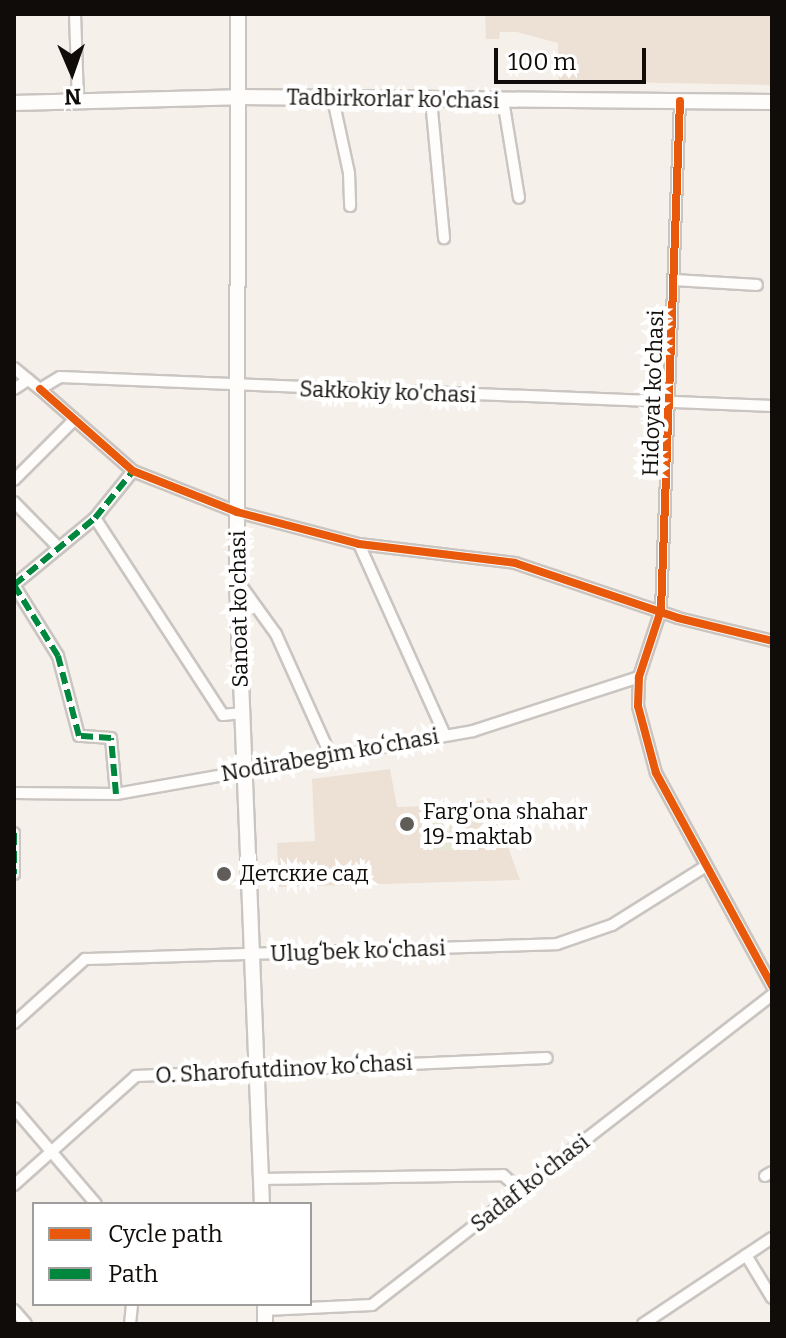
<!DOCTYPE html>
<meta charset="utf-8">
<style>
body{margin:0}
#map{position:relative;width:786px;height:1338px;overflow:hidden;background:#f6f0ea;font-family:Bitter,serif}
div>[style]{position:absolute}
.built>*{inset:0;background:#ede0d5}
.green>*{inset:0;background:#e9e8d5;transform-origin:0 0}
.roads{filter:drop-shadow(2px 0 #cac5c1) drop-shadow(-2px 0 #cac5c1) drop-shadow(0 2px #cac5c1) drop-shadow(0 -2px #cac5c1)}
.minor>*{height:10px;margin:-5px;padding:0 5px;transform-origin:5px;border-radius:5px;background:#fefdfc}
.major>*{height:14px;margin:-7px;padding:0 7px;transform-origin:7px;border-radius:7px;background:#fefdfc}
.quiet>*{height:6px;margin-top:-3px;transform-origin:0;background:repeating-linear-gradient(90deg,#00873e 0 12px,transparent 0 18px)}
.cycleway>*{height:8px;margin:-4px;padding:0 4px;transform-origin:4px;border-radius:4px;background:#e8590c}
.dots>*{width:22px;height:22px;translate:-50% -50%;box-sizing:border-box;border:4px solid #fff;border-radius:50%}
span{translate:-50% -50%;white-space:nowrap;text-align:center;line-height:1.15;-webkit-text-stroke:8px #fff;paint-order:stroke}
.street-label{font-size:22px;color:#100c09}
.poi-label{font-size:22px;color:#100c09}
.left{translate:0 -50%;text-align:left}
.frame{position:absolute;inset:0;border:16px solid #100c09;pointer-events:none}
.legend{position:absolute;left:32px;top:1202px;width:280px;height:104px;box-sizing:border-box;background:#fff;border:2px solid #9f9e9d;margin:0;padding:10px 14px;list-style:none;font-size:24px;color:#100c09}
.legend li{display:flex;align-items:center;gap:16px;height:40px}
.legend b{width:40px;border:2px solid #9f9e9d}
.north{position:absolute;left:32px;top:32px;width:80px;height:80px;-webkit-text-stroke:6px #fff;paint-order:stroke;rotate:178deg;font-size:22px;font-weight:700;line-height:32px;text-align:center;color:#100c09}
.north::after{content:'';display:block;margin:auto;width:28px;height:36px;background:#100c09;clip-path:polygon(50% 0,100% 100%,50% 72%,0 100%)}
.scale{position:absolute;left:494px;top:48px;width:152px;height:36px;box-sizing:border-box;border:4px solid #100c09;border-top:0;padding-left:10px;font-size:24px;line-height:28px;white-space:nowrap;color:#100c09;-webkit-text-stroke:6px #fff;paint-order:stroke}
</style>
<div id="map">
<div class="built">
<div style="clip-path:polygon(485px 14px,772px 14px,772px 85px,559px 81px,558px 43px,517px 32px,500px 32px,499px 39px,486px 39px)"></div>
<div style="clip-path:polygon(390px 769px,397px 807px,459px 805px,490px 798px,520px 880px,279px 887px,277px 843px,315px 841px,312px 779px)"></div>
</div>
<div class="green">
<div style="left:465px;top:807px;width:20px;height:44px;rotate:87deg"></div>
<div style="left:460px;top:831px;width:19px;height:37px;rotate:90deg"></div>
</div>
<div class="roads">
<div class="minor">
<div style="left:75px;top:14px;width:87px;rotate:88deg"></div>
<div style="left:333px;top:99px;width:76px;rotate:77.8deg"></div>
<div style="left:349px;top:173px;width:33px;rotate:88deg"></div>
<div style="left:431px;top:100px;width:139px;rotate:84.6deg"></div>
<div style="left:503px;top:100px;width:99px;rotate:80.7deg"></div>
<div style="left:680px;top:101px;width:509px;rotate:92.14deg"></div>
<div style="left:661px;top:610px;width:71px;rotate:108.2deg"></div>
<div style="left:639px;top:677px;width:29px;rotate:92deg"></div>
<div style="left:638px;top:706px;width:69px;rotate:75deg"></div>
<div style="left:656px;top:773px;width:243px;rotate:61.4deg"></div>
<div style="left:675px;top:280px;width:82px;rotate:3.5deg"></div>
<div style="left:14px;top:368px;width:33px;rotate:39deg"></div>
<div style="left:40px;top:389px;width:23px;rotate:-31deg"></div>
<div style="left:60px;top:377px;width:713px;rotate:2.33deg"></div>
<div style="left:14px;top:389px;width:17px;rotate:-33deg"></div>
<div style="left:40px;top:389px;width:124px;rotate:41.4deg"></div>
<div style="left:133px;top:471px;width:112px;rotate:21.5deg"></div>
<div style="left:237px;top:512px;width:126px;rotate:14.7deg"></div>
<div style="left:359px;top:544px;width:157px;rotate:6.9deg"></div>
<div style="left:515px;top:563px;width:172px;rotate:18.6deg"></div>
<div style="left:678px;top:618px;width:97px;rotate:13.7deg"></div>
<div style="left:14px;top:480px;width:85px;rotate:-45deg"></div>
<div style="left:14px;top:502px;width:64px;rotate:45.6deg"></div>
<div style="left:95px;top:518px;width:235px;rotate:57deg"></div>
<div style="left:223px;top:715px;width:19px;rotate:-6deg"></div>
<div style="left:359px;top:544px;width:209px;rotate:65.8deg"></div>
<div style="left:237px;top:580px;width:67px;rotate:54.2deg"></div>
<div style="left:276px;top:634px;width:132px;rotate:65.8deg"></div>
<div style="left:14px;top:793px;width:102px;rotate:0.6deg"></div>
<div style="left:116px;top:794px;width:363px;rotate:-10deg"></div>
<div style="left:473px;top:731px;width:175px;rotate:-18deg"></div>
<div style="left:116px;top:794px;width:56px;rotate:-95.1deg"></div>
<div style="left:111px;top:738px;width:32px;rotate:-176deg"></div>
<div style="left:79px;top:736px;width:83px;rotate:-104.7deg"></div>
<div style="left:58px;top:656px;width:84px;rotate:-121.8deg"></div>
<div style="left:14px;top:585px;width:105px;rotate:-39.6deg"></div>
<div style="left:95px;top:518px;width:60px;rotate:-51deg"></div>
<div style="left:14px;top:833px;width:41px;rotate:90deg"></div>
<div style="left:14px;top:1023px;width:96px;rotate:-42deg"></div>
<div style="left:85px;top:959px;width:472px;rotate:-1.8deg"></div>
<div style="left:557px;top:944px;width:58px;rotate:-19.1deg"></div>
<div style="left:612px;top:925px;width:111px;rotate:-32.1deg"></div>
<div style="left:14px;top:1108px;width:126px;rotate:49.5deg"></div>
<div style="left:765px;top:1176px;width:8px;rotate:-30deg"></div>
<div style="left:261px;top:1179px;width:242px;rotate:-0.9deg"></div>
<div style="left:503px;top:1175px;width:24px;rotate:42deg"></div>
<div style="left:14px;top:1185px;width:164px;rotate:-41.8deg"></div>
<div style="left:136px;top:1076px;width:411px;rotate:-2.5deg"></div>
<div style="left:746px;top:1255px;width:50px;rotate:58.8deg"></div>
<div style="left:14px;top:1310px;width:18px;rotate:49deg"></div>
<div style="left:265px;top:1310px;width:107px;rotate:-2.7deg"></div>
<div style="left:372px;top:1305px;width:506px;rotate:-37.78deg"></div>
<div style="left:130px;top:1324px;width:20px;rotate:-84deg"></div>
<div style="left:643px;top:1324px;width:155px;rotate:-33.7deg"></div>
</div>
<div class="major">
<div style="left:238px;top:14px;width:566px;rotate:90.1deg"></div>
<div style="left:237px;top:580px;width:625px;rotate:87.71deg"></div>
<div style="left:14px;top:103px;width:224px;rotate:-1.5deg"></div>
<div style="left:238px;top:97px;width:534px;rotate:0.54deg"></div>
<div style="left:265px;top:1304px;width:20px;rotate:90deg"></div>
</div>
</div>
<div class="quiet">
<div style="left:116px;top:794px;width:56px;rotate:-95.1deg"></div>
<div style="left:111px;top:738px;width:32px;rotate:-176deg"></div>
<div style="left:79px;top:736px;width:83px;rotate:-104.7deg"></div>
<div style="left:58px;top:656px;width:84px;rotate:-121.8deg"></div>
<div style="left:14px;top:585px;width:105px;rotate:-39.6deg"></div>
<div style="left:95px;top:518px;width:60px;rotate:-51deg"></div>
<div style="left:14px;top:833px;width:41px;rotate:90deg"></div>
</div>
<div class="cycleway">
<div style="left:680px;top:101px;width:509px;rotate:92.14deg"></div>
<div style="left:661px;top:610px;width:71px;rotate:108.2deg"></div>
<div style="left:639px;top:677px;width:29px;rotate:92deg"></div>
<div style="left:638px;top:706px;width:69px;rotate:75deg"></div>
<div style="left:656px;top:773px;width:243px;rotate:61.4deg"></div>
<div style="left:40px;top:389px;width:124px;rotate:41.4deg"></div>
<div style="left:133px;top:471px;width:112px;rotate:21.5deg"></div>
<div style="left:237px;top:512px;width:126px;rotate:14.7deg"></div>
<div style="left:359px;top:544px;width:157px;rotate:6.9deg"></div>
<div style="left:515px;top:563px;width:172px;rotate:18.6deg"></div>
<div style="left:678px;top:618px;width:97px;rotate:13.7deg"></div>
</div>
<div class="dots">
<div style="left:407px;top:824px;background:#605c58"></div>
<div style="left:224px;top:874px;background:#605c58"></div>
</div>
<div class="street-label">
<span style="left:393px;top:99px;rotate:1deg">Tadbirkorlar ko'chasi</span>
<span style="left:388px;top:392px;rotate:2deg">Sakkokiy ko'chasi</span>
<span style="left:653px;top:393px;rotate:-88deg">Hidoyat ko'chasi</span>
<span style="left:239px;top:609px;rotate:-91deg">Sanoat ko'chasi</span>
<span style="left:330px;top:755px;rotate:-10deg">Nodirabegim koʻchasi</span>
<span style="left:358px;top:951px;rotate:-2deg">Ulugʻbek koʻchasi</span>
<span style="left:284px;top:1069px;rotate:-3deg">O. Sharofutdinov koʻchasi</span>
<span style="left:530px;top:1183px;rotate:-38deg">Sadaf koʻchasi</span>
</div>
<div class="poi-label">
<span class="left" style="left:423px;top:824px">Farg'ona shahar<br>19-maktab</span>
<span class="left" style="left:240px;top:874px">Детские сад</span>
</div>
<div class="frame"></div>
<ul class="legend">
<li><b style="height:10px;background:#e8590c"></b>Cycle path</li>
<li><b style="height:10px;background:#00873e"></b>Path</li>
</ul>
<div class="north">N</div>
<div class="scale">100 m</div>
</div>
